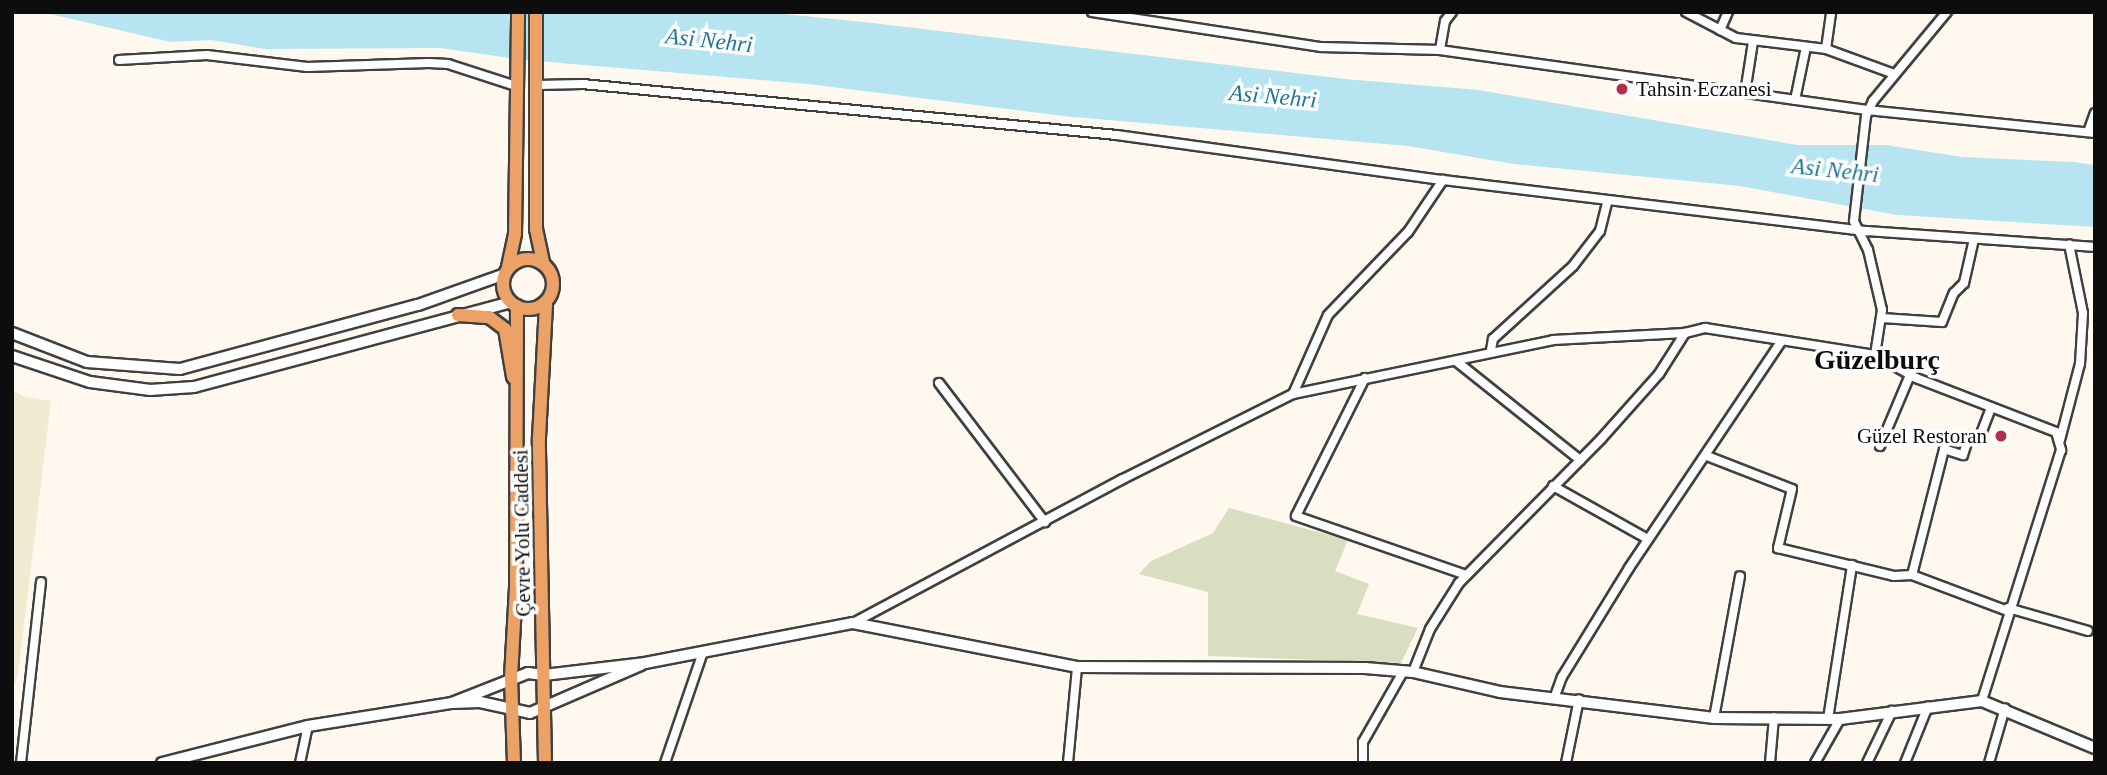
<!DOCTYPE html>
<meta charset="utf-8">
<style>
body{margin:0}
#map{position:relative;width:2107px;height:775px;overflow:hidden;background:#fef8ee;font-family:Georgia,serif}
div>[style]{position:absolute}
.farmland>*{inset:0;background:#f2ead0}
.cemetery>*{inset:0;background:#d9dec1}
.water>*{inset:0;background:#b6e5f1}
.roads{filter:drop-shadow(2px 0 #404040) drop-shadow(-2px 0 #404040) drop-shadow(0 2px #404040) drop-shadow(0 -2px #404040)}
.minor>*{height:8px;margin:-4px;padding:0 4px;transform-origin:4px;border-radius:4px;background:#fff}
.tertiary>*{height:10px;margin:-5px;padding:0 5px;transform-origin:5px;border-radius:5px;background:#fff}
.trunk>*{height:12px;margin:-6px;padding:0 6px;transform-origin:6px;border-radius:6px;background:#eca266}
.trunk>.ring{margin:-6px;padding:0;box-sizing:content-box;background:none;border:12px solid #eca266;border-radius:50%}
.dots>*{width:19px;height:19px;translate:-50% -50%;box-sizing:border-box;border:4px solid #fff;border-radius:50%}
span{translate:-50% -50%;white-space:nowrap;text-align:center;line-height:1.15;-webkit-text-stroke:7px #fff;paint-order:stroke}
.poi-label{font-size:21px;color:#0d0d0d}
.left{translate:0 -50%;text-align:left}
.right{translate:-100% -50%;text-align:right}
.street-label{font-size:21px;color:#0d0d0d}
.water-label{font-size:23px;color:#1f7595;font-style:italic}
.district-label{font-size:28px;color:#0d0d0d;font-weight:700}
.frame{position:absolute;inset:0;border:14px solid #0d0d0d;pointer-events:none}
</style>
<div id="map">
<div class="farmland">
<div style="clip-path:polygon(12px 389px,22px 396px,51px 401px,18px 675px,12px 693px)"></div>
</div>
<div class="cemetery">
<div style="clip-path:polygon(1229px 508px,1348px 540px,1335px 571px,1369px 584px,1357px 614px,1418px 628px,1401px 663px,1208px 656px,1208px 592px,1139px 574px,1151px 561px,1213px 533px)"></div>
</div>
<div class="water">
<div style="clip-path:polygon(42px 12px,764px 12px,864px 22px,1345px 79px,1479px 90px,1797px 145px,1886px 145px,1962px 157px,2074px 162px,2095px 165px,2095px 227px,1897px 215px,1740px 186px,1514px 164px,1408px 146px,1063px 116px,808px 84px,525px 60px,440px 48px,265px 49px,211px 40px,170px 42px)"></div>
</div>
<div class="roads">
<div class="minor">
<div style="left:1092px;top:12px;width:232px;rotate:8.7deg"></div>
<div style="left:1321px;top:47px;width:119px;rotate:1.4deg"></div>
<div style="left:1452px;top:12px;width:11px;rotate:128deg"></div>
<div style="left:1445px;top:21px;width:29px;rotate:100deg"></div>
<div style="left:1440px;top:50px;width:431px;rotate:8deg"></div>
<div style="left:1867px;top:110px;width:229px;rotate:5.8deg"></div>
<div style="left:1686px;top:12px;width:56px;rotate:27.5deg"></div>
<div style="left:1736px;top:38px;width:91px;rotate:7deg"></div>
<div style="left:1826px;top:49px;width:72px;rotate:20.2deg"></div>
<div style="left:1720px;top:30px;width:20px;rotate:-66deg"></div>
<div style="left:1826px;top:49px;width:37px;rotate:-82deg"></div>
<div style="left:119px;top:60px;width:88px;rotate:-3.3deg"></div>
<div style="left:207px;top:55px;width:101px;rotate:6.8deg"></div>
<div style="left:307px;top:67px;width:122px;rotate:-1.9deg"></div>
<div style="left:429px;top:63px;width:19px;rotate:3deg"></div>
<div style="left:448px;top:64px;width:71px;rotate:17.9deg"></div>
<div style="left:538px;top:85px;width:44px;rotate:-1.3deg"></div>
<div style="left:582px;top:84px;width:537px;rotate:5.45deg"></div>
<div style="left:1117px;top:135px;width:329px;rotate:7.9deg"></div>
<div style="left:1745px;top:93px;width:52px;rotate:-81.1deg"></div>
<div style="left:1795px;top:100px;width:54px;rotate:-78.3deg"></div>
<div style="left:2088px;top:132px;width:20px;rotate:-70deg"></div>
<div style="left:1882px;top:318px;width:60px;rotate:3.8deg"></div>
<div style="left:1942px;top:322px;width:31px;rotate:-68deg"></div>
<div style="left:1954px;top:293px;width:14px;rotate:-45deg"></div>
<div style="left:1964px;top:283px;width:45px;rotate:-77.2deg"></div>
<div style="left:1491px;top:350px;width:11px;rotate:-80deg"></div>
<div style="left:1493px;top:339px;width:108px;rotate:-42.4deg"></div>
<div style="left:1573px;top:266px;width:44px;rotate:-52.4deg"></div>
<div style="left:1600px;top:231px;width:32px;rotate:-76deg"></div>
<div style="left:1875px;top:355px;width:46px;rotate:-81.2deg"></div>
<div style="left:1882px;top:310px;width:62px;rotate:-103.1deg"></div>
<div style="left:1868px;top:250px;width:32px;rotate:-116deg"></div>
<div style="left:1854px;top:221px;width:106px;rotate:-83.5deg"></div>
<div style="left:1866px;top:116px;width:17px;rotate:-65deg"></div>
<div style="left:1873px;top:101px;width:116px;rotate:-50.3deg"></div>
<div style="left:1456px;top:361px;width:159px;rotate:38.6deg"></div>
<div style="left:1365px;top:378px;width:154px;rotate:116.6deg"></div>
<div style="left:1296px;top:516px;width:180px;rotate:19.1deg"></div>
<div style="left:939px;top:383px;width:175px;rotate:52.7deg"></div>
<div style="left:1293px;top:394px;width:86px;rotate:-66.1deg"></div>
<div style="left:1328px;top:315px;width:115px;rotate:-46.1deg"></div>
<div style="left:1408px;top:232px;width:63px;rotate:-56.1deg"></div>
<div style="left:1443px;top:180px;width:427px;rotate:6.9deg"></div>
<div style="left:1867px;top:231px;width:229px;rotate:4deg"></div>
<div style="left:2060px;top:440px;width:79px;rotate:-75.3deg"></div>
<div style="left:2080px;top:364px;width:51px;rotate:-86.6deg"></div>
<div style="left:2083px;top:313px;width:70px;rotate:-101.5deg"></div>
<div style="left:1880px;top:446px;width:77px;rotate:-67.1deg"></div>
<div style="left:1707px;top:456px;width:91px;rotate:21.2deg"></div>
<div style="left:1792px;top:489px;width:61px;rotate:103.3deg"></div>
<div style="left:1778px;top:548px;width:119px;rotate:13.6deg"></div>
<div style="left:1894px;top:576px;width:18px;rotate:-3deg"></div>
<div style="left:1912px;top:575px;width:103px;rotate:20.6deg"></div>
<div style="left:1553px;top:486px;width:109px;rotate:29.2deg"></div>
<div style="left:1912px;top:575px;width:130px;rotate:-75.7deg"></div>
<div style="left:1944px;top:449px;width:20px;rotate:18deg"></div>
<div style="left:1963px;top:455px;width:20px;rotate:-72deg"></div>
<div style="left:1969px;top:436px;width:10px;rotate:17deg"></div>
<div style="left:1979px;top:439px;width:34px;rotate:-69deg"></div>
<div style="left:2008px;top:608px;width:83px;rotate:16deg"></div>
<div style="left:853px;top:623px;width:306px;rotate:-28.1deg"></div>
<div style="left:1123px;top:479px;width:190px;rotate:-26.6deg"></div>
<div style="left:1293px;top:394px;width:266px;rotate:-11.7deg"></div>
<div style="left:1553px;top:340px;width:132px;rotate:-3deg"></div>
<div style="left:1413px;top:672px;width:46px;rotate:-68.4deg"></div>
<div style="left:1430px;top:629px;width:54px;rotate:-57.8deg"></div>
<div style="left:1459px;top:583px;width:202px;rotate:-45.4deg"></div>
<div style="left:1601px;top:439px;width:87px;rotate:-48.3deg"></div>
<div style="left:1659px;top:374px;width:49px;rotate:-57.6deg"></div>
<div style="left:1685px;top:333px;width:21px;rotate:-14deg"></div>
<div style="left:1705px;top:328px;width:172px;rotate:9deg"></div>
<div style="left:1875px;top:355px;width:47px;rotate:29.3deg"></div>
<div style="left:1916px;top:378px;width:150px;rotate:21.1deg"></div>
<div style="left:2056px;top:432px;width:19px;rotate:74deg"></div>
<div style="left:2061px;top:450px;width:263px;rotate:107.5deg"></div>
<div style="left:1555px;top:696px;width:20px;rotate:-70deg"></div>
<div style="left:1562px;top:677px;width:128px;rotate:-58.4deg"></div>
<div style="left:1629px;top:568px;width:272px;rotate:-56.1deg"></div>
<div style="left:1714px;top:718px;width:144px;rotate:-79.6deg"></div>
<div style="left:1828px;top:719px;width:156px;rotate:-81.1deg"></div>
<div style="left:21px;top:763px;width:182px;rotate:-83.7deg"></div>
<div style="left:300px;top:763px;width:38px;rotate:-78deg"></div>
<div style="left:665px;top:763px;width:117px;rotate:-71.1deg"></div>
<div style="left:1068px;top:763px;width:96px;rotate:-84.6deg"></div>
<div style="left:1363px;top:763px;width:21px;rotate:-90deg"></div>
<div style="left:1363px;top:742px;width:81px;rotate:-60.3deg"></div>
<div style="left:1566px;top:763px;width:65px;rotate:-78.5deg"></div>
<div style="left:1770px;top:763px;width:46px;rotate:-85deg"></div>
<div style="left:1815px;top:763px;width:51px;rotate:-60.4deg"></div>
<div style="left:1867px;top:763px;width:58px;rotate:-64.3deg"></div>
<div style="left:1905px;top:763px;width:61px;rotate:-68deg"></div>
<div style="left:1989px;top:763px;width:57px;rotate:-73.8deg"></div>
</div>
<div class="tertiary">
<div style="left:12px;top:333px;width:80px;rotate:21.1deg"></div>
<div style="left:87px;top:362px;width:93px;rotate:4.3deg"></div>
<div style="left:180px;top:369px;width:246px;rotate:-15.1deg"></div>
<div style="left:418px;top:305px;width:92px;rotate:-19.6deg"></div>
<div style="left:12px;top:356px;width:82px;rotate:18.4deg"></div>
<div style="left:90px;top:382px;width:61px;rotate:7.6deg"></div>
<div style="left:150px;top:390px;width:44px;rotate:-3.9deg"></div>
<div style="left:194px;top:387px;width:328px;rotate:-15deg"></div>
<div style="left:452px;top:703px;width:82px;rotate:-21.5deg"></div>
<div style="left:528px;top:673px;width:16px;rotate:7deg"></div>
<div style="left:544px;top:675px;width:102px;rotate:-6.8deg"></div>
<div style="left:645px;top:663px;width:212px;rotate:-10.9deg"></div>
<div style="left:853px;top:623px;width:228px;rotate:11.1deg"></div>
<div style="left:1077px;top:667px;width:288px;rotate:0.2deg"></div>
<div style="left:1365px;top:668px;width:48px;rotate:4.8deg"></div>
<div style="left:1413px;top:672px;width:89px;rotate:12.9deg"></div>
<div style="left:1500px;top:692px;width:216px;rotate:6.9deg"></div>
<div style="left:1714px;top:718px;width:126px;rotate:0.5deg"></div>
<div style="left:1840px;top:719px;width:143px;rotate:-7.2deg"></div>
<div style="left:1982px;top:701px;width:122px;rotate:22.6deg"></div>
<div style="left:162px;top:763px;width:151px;rotate:-14.2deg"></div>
<div style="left:308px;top:726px;width:146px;rotate:-9.1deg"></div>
<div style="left:452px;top:703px;width:28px;rotate:-2deg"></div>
<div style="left:480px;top:702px;width:51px;rotate:12.4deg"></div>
<div style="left:530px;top:713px;width:121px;rotate:-23.4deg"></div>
</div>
<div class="trunk">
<div style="left:536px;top:12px;width:217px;rotate:90deg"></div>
<div style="left:536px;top:229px;width:34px;rotate:78deg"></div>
<div class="ring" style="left:503px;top:259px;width:38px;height:38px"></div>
<div style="left:508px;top:267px;width:34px;rotate:-78deg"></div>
<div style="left:515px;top:234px;width:222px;rotate:-89.2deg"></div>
<div style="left:458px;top:315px;width:31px;rotate:4deg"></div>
<div style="left:489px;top:317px;width:20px;rotate:37deg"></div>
<div style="left:505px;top:329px;width:49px;rotate:80.5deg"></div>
<div style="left:514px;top:763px;width:86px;rotate:-92deg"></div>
<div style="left:511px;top:677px;width:90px;rotate:-86.8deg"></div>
<div style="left:516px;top:587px;width:281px;rotate:-89.8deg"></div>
<div style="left:545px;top:763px;width:325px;rotate:-91.1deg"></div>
<div style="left:539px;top:438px;width:135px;rotate:-87deg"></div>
</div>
</div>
<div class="dots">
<div style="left:1622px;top:89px;background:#b32f4a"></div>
<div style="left:2001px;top:436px;background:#b32f4a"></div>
</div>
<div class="poi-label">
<span class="left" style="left:1636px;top:89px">Tahsin Eczanesi</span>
<span class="right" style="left:1987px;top:436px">Güzel Restoran</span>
</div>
<div class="street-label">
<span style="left:522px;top:533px;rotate:-91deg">Çevre Yolu Caddesi</span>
</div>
<div class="water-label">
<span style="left:709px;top:41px;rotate:6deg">Asi Nehri</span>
<span style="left:1273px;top:97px;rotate:5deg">Asi Nehri</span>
<span style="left:1835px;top:171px;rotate:6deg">Asi Nehri</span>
</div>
<div class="district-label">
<span style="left:1877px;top:360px">Güzelburç</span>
</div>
<div class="frame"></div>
</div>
